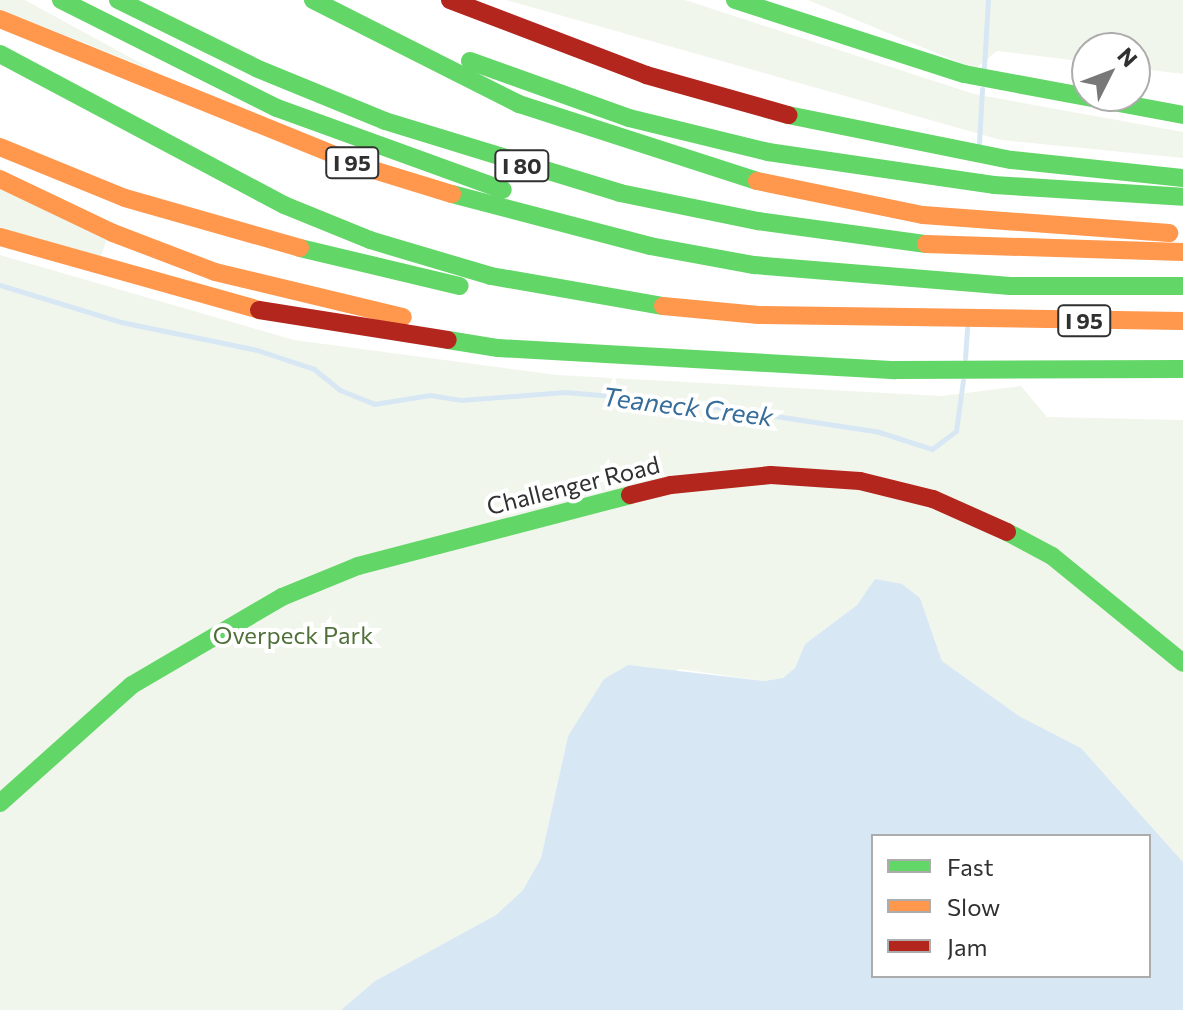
<!DOCTYPE html>
<style>
body{margin:0}
#map{position:relative;width:1183px;height:1010px;overflow:hidden;background:#fff;font-family:Commissioner,sans-serif}
div>[style]{position:absolute}
.green>*{inset:0;background:#f1f6ec}
.water>*{inset:0;background:#d8e7f4}
.stream>*{height:5px;margin:-2.5px;padding:0 2.5px;transform-origin:2.5px;border-radius:2.5px;background:#d8e7f4}
.fast>*{height:18px;margin:-9px;padding:0 9px;transform-origin:9px;border-radius:9px;background:#63d668}
.slow>*{height:18px;margin:-9px;padding:0 9px;transform-origin:9px;border-radius:9px;background:#ff974d}
.jam>*{height:18px;margin:-9px;padding:0 9px;transform-origin:9px;border-radius:9px;background:#b3261e}
span{translate:-50% -50%;white-space:nowrap;text-align:center;line-height:1.15;-webkit-text-stroke:8px #fff;paint-order:stroke}
.shield-label span{padding:2px 6px;background:#fff;border:2px solid;border-radius:6px;-webkit-text-stroke-width:0}
.shield-label{font-size:22px;color:#303030;font-weight:700}
.street-label{font-size:24px;color:#303030}
.park-label{font-size:24px;color:#4f7039}
.water-label{font-size:26px;color:#366d9a;font-style:italic}
.legend{position:absolute;left:871px;top:834px;width:280px;height:144px;box-sizing:border-box;background:#fff;border:2px solid #acacac;margin:0;padding:10px 14px;list-style:none;font-size:24px;color:#303030}
.legend li{display:flex;align-items:center;gap:16px;height:40px}
.legend b{width:40px;border:2px solid #acacac}
.north{position:absolute;left:1071px;top:32px;width:80px;height:80px;box-sizing:border-box;background:#fff;border:2px solid #acacac;border-radius:50%;rotate:48deg;font-size:22px;font-weight:700;line-height:32px;text-align:center;color:#303030}
.north::after{content:'';display:block;margin:auto;width:28px;height:36px;background:#787878;clip-path:polygon(50% 0,100% 100%,50% 72%,0 100%)}
</style>
<div id="map">
<div class="green">
<div style="clip-path:polygon(0 0,25px 0,155px 71px,0 9px)"></div>
<div style="clip-path:polygon(506px 0,685px 0,974px 94px,1183px 132px,1183px 158px,1001px 140px)"></div>
<div style="clip-path:polygon(808px 0,1183px 0,1183px 74px,1135px 68px,1135px 48px,1087px 48px,1087px 62px,997px 51px,975px 69px)"></div>
<div style="clip-path:polygon(0 189px,107px 239px,99px 262px,0 229px)"></div>
<div style="clip-path:polygon(0 255px,294px 340px,557px 375px,941px 396px,1021px 386px,1047px 417px,1183px 420px,1183px 862px,1081px 748px,1019px 716px,942px 661px,920px 598px,876px 579px,857px 605px,805px 644px,795px 668px,783px 678px,764px 681px,679px 669px,568px 736px,541px 858px,523px 890px,496px 915px,375px 981px,341px 1010px,0 1010px)"></div>
</div>
<div class="water">
<div style="clip-path:polygon(evenodd,875px 579px,902px 584px,920px 598px,942px 661px,1019px 716px,1081px 748px,1183px 862px,1183px 1010px,341px 1010px,375px 981px,496px 915px,523px 890px,541px 858px,568px 736px,604px 679px,628px 665px,764px 681px,783px 678px,795px 668px,805px 644px,857px 605px,875px 579px,873px 836px,1149px 836px,1149px 976px,873px 976px,873px 836px)"></div>
</div>
<div class="stream">
<div style="left:984px;top:67px;width:67px;rotate:-86.6deg"></div>
<div style="left:979px;top:143px;width:54px;rotate:-86.8deg"></div>
<div style="left:0;top:285px;width:127px;rotate:17deg"></div>
<div style="left:121px;top:322px;width:139px;rotate:11.6deg"></div>
<div style="left:257px;top:350px;width:60px;rotate:18.4deg"></div>
<div style="left:314px;top:369px;width:33px;rotate:39deg"></div>
<div style="left:340px;top:390px;width:37px;rotate:22deg"></div>
<div style="left:374px;top:404px;width:57px;rotate:-9.1deg"></div>
<div style="left:430px;top:395px;width:31px;rotate:9deg"></div>
<div style="left:461px;top:400px;width:104px;rotate:-4.4deg"></div>
<div style="left:565px;top:392px;width:119px;rotate:4.8deg"></div>
<div style="left:684px;top:402px;width:197px;rotate:8.7deg"></div>
<div style="left:879px;top:432px;width:56px;rotate:17.8deg"></div>
<div style="left:932px;top:449px;width:30px;rotate:-37deg"></div>
<div style="left:956px;top:431px;width:51px;rotate:-82.2deg"></div>
<div style="left:965px;top:358px;width:30px;rotate:-86deg"></div>
</div>
<div class="fast">
<div style="left:61px;top:0;width:241px;rotate:26.6deg"></div>
<div style="left:277px;top:108px;width:240px;rotate:19.9deg"></div>
<div style="left:118px;top:0;width:154px;rotate:26.2deg"></div>
<div style="left:256px;top:68px;width:139px;rotate:22.3deg"></div>
<div style="left:385px;top:121px;width:246px;rotate:17deg"></div>
<div style="left:620px;top:193px;width:141px;rotate:11.5deg"></div>
<div style="left:758px;top:221px;width:170px;rotate:7.8deg"></div>
<div style="left:313px;top:0;width:231px;rotate:26.8deg"></div>
<div style="left:519px;top:104px;width:250px;rotate:17.9deg"></div>
<div style="left:735px;top:0;width:241px;rotate:17.9deg"></div>
<div style="left:964px;top:74px;width:223px;rotate:10.6deg"></div>
<div style="left:0;top:54px;width:322px;rotate:28deg"></div>
<div style="left:284px;top:205px;width:93px;rotate:22.1deg"></div>
<div style="left:370px;top:240px;width:126px;rotate:16.6deg"></div>
<div style="left:491px;top:276px;width:175px;rotate:9.9deg"></div>
<div style="left:470px;top:61px;width:169px;rotate:19.7deg"></div>
<div style="left:629px;top:118px;width:143px;rotate:13.7deg"></div>
<div style="left:768px;top:152px;width:228px;rotate:8.3deg"></div>
<div style="left:994px;top:185px;width:189px;rotate:3.6deg"></div>
<div style="left:788px;top:115px;width:228px;rotate:11.4deg"></div>
<div style="left:1012px;top:160px;width:172px;rotate:6deg"></div>
<div style="left:452px;top:194px;width:205px;rotate:14.7deg"></div>
<div style="left:650px;top:246px;width:106px;rotate:10.4deg"></div>
<div style="left:754px;top:265px;width:257px;rotate:4.7deg"></div>
<div style="left:1010px;top:286px;width:173px"></div>
<div style="left:300px;top:248px;width:164px;rotate:13.4deg"></div>
<div style="left:448px;top:340px;width:51px;rotate:9.1deg"></div>
<div style="left:498px;top:348px;width:398px;rotate:3.2deg"></div>
<div style="left:895px;top:370px;width:288px;rotate:-0.2deg"></div>
<div style="left:1007px;top:532px;width:51px;rotate:28.1deg"></div>
<div style="left:1052px;top:556px;width:169px;rotate:39.2deg"></div>
<div style="left:0;top:803px;width:177px;rotate:-41.8deg"></div>
<div style="left:132px;top:685px;width:174px;rotate:-30.4deg"></div>
<div style="left:282px;top:597px;width:82px;rotate:-22.2deg"></div>
<div style="left:358px;top:566px;width:281px;rotate:-14.6deg"></div>
</div>
<div class="slow">
<div style="left:0;top:19px;width:396px;rotate:22.1deg"></div>
<div style="left:367px;top:168px;width:89px;rotate:17deg"></div>
<div style="left:0;top:147px;width:135px;rotate:22.2deg"></div>
<div style="left:125px;top:198px;width:182px;rotate:15.9deg"></div>
<div style="left:0;top:179px;width:125px;rotate:25.5deg"></div>
<div style="left:113px;top:233px;width:109px;rotate:20.9deg"></div>
<div style="left:215px;top:272px;width:193px;rotate:13.5deg"></div>
<div style="left:757px;top:181px;width:169px;rotate:11.6deg"></div>
<div style="left:923px;top:215px;width:247px;rotate:4.2deg"></div>
<div style="left:0;top:237px;width:269px;rotate:15.7deg"></div>
<div style="left:926px;top:244px;width:257px;rotate:1.8deg"></div>
<div style="left:663px;top:306px;width:96px;rotate:5.4deg"></div>
<div style="left:759px;top:315px;width:424px;rotate:0.8deg"></div>
</div>
<div class="jam">
<div style="left:450px;top:0;width:210px;rotate:20.9deg"></div>
<div style="left:646px;top:75px;width:148px;rotate:15.7deg"></div>
<div style="left:259px;top:310px;width:191px;rotate:9deg"></div>
<div style="left:630px;top:495px;width:42px;rotate:-13.7deg"></div>
<div style="left:671px;top:485px;width:100px;rotate:-5.7deg"></div>
<div style="left:771px;top:475px;width:89px;rotate:3.9deg"></div>
<div style="left:860px;top:481px;width:75px;rotate:13.9deg"></div>
<div style="left:933px;top:499px;width:81px;rotate:24deg"></div>
</div>
<div class="shield-label">
<span style="left:352px;top:163px">I 95</span>
<span style="left:522px;top:166px">I 80</span>
<span style="left:1084px;top:321px">I 95</span>
</div>
<div class="street-label">
<span style="left:573px;top:485px;rotate:-14deg">Challenger Road</span>
</div>
<div class="park-label">
<span style="left:293px;top:635px">Overpeck Park</span>
</div>
<div class="water-label">
<span style="left:688px;top:406px;rotate:7deg">Teaneck Creek</span>
</div>
<ul class="legend">
<li><b style="height:10px;background:#63d668"></b>Fast</li>
<li><b style="height:10px;background:#ff974d"></b>Slow</li>
<li><b style="height:10px;background:#b3261e"></b>Jam</li>
</ul>
<div class="north">N</div>
</div>
